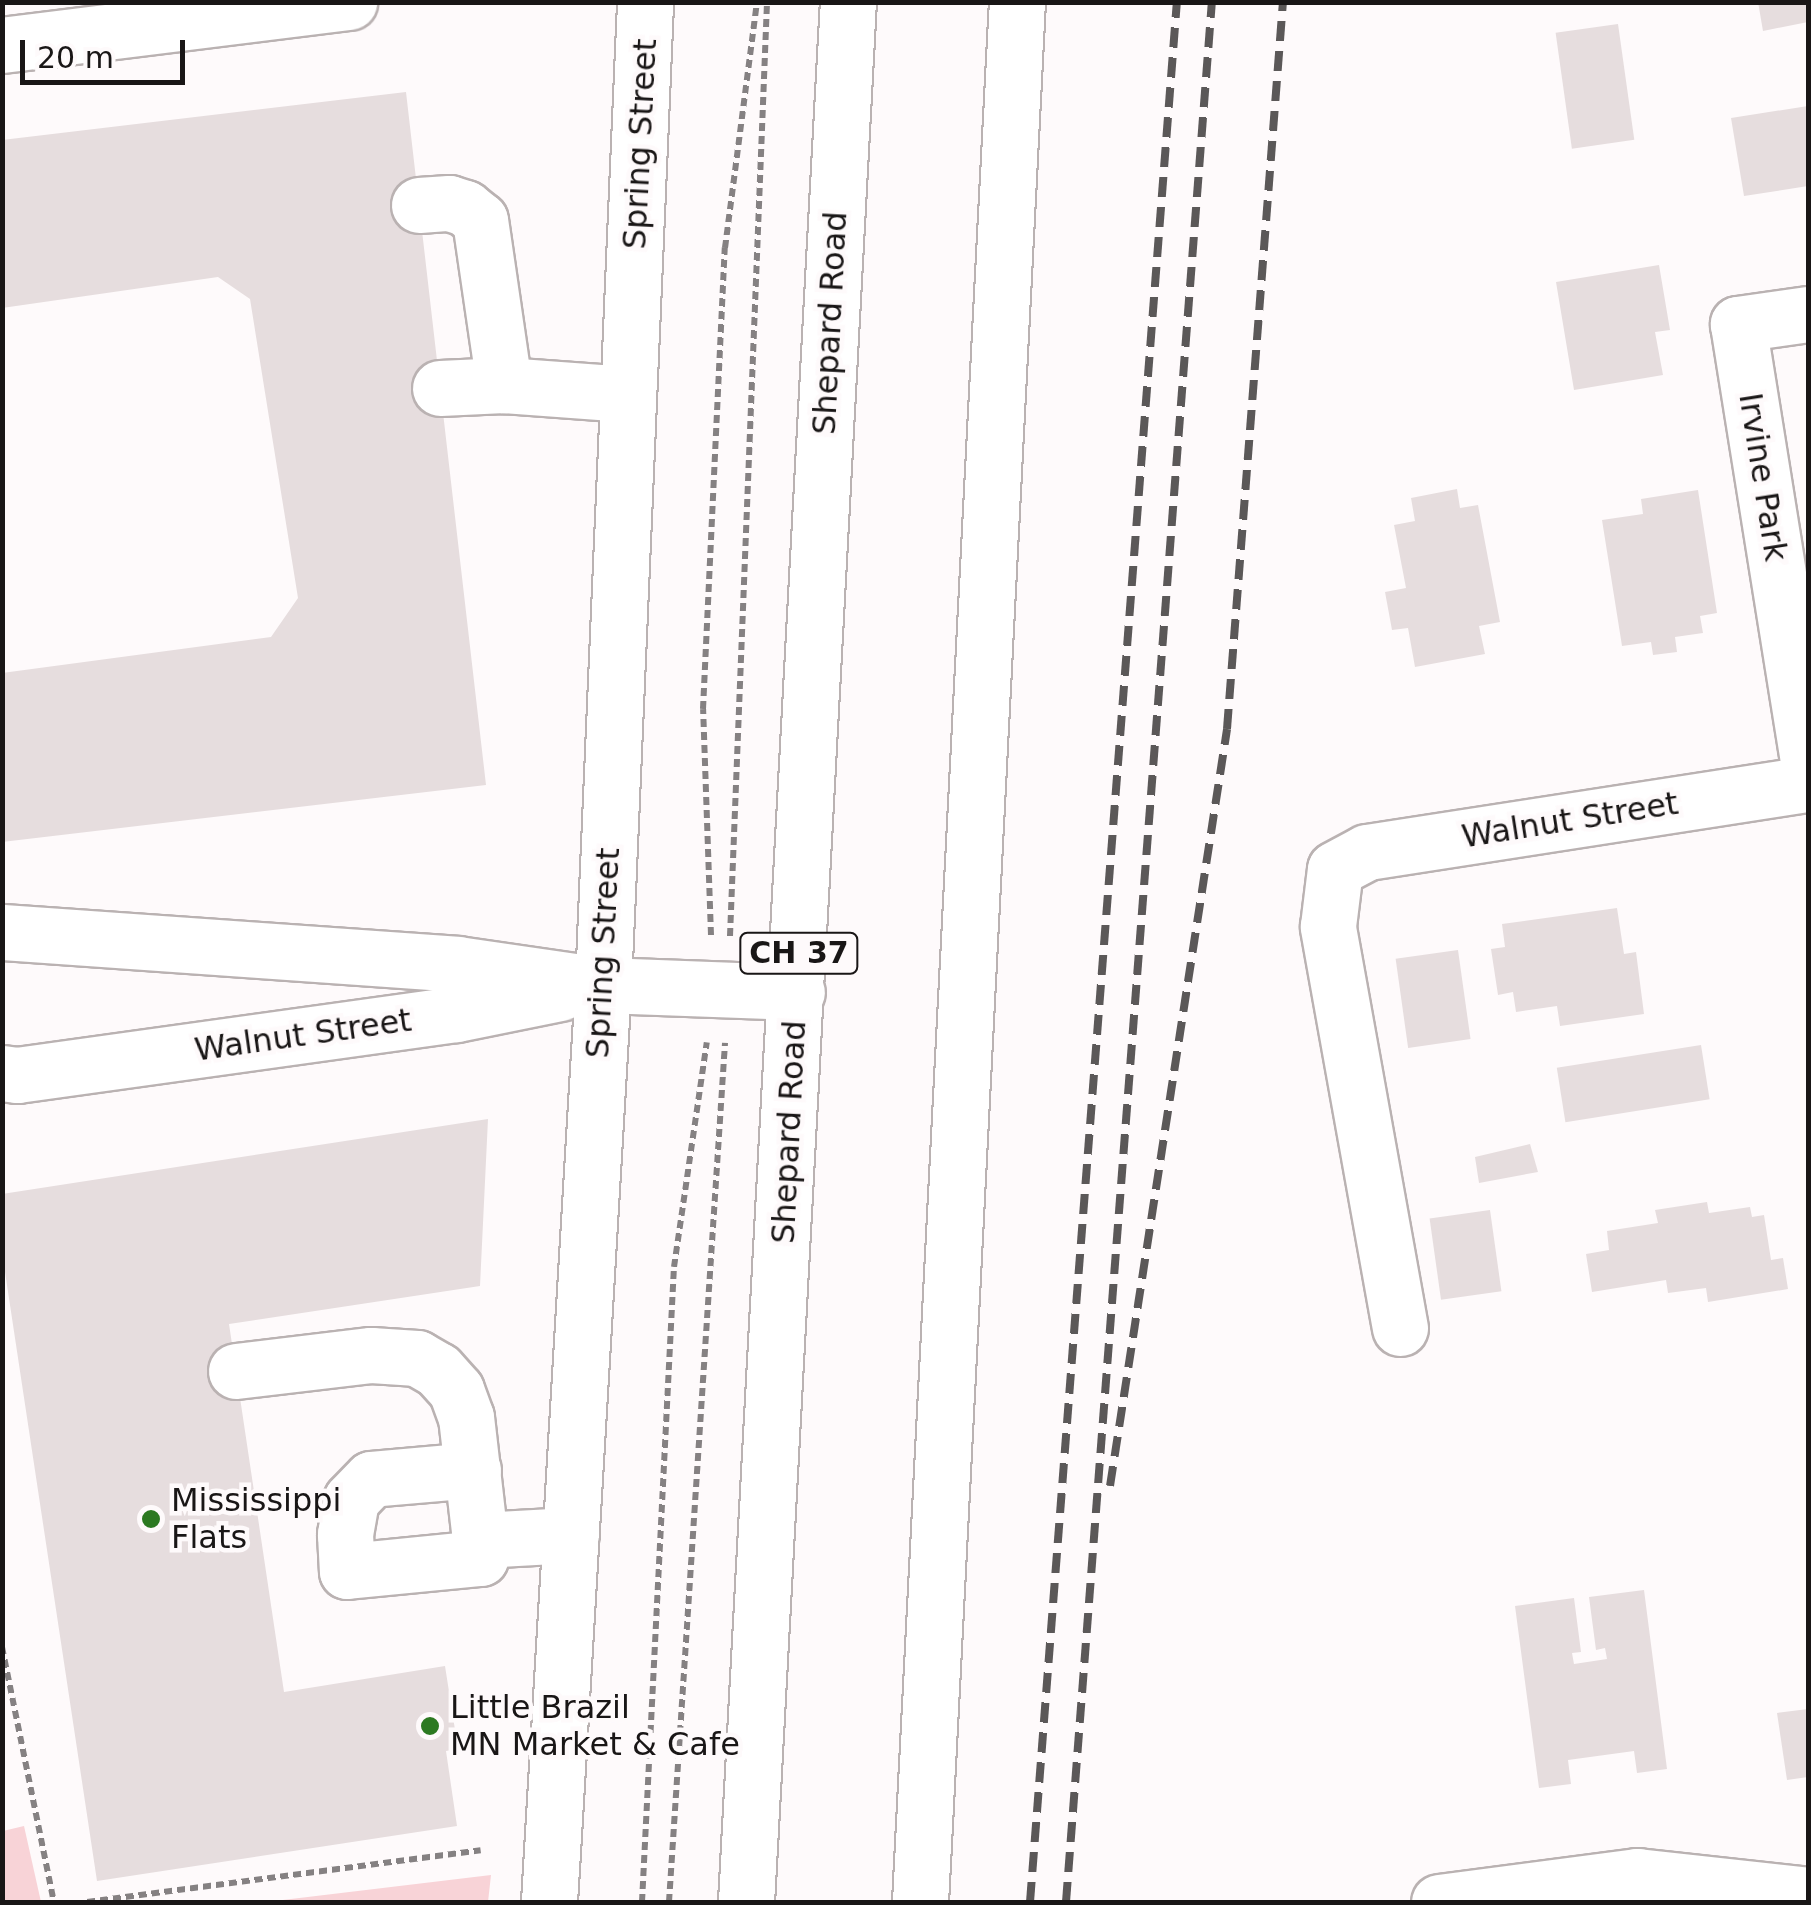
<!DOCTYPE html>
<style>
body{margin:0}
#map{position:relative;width:1811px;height:1905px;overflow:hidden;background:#fefafb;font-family:"DejaVu Sans",sans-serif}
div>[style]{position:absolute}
.green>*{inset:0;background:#f8d3d7}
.building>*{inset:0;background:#e6ddde;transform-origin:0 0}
.path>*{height:6px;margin-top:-3px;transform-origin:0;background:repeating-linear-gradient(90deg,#858182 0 8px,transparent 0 13px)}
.roads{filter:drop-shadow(2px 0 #bab2b2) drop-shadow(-2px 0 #bab2b2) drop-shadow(0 2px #bab2b2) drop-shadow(0 -2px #bab2b2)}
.minor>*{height:55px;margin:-27.5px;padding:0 27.5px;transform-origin:27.5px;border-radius:27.5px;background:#fff}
.highway>*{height:55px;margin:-27.5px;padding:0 27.5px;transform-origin:27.5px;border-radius:27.5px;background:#fff}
.rail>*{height:8px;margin-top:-4px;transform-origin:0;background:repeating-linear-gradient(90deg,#5b5858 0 20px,transparent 0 30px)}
.dots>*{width:28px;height:28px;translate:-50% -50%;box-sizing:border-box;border:5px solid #fefafb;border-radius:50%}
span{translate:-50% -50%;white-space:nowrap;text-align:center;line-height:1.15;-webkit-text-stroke:9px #fefafb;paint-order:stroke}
.shield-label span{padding:2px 8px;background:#fefafb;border:2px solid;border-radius:8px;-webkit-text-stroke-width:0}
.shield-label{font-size:30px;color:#191616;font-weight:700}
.street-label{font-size:32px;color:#191616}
.poi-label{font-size:32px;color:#191616}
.left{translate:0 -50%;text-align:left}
.frame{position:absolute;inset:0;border:5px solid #191616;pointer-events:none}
.scale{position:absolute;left:20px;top:40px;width:165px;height:45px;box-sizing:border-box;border:5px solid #191616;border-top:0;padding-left:12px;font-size:30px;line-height:35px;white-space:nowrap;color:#191616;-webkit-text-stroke:8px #fefafb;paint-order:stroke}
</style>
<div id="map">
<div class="green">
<div style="clip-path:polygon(24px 1826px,41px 1902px,3px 1902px,3px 1831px)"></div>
<div style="clip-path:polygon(491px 1875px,488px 1902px,266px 1902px)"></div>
</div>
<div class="building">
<div style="clip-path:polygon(1758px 2px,1808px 2px,1808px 22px,1763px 31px)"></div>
<div style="left:1618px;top:24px;width:117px;height:63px;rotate:82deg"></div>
<div style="clip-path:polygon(406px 92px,486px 785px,2px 842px,2px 673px,271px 637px,298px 598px,250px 299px,218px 277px,2px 308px,2px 140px)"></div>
<div style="clip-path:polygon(1808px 106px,1808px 186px,1744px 196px,1731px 118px)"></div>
<div style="clip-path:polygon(1659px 265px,1670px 330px,1655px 332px,1663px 375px,1574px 390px,1556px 282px)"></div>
<div style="clip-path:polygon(1457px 489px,1460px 508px,1478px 505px,1500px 622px,1479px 626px,1485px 654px,1415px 667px,1408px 628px,1392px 630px,1385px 592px,1406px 588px,1394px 525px,1415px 521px,1411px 498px)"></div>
<div style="clip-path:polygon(1698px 490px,1717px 613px,1700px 616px,1703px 633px,1675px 637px,1677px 652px,1653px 655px,1651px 642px,1622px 646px,1602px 520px,1643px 514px,1641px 499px)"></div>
<div style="clip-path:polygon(1617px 908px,1624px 954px,1636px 952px,1644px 1014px,1560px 1026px,1557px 1006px,1516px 1012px,1513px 992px,1498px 995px,1491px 949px,1505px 947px,1502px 924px)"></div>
<div style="left:1458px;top:950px;width:90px;height:63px;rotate:82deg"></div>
<div style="left:1701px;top:1045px;width:55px;height:146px;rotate:81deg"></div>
<div style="clip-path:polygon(488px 1119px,480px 1286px,229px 1324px,284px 1692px,445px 1666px,458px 1749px,446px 1751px,457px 1826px,97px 1881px,2px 1252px,2px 1194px)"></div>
<div style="clip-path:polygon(1530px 1144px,1538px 1172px,1479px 1183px,1475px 1157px)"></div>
<div style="clip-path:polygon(1707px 1202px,1709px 1213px,1750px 1207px,1752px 1217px,1764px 1215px,1771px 1260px,1783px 1258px,1788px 1289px,1708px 1302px,1706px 1288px,1668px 1293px,1666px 1280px,1592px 1292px,1586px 1254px,1609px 1250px,1607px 1231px,1658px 1223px,1655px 1210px)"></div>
<div style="left:1490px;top:1210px;width:82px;height:61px;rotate:82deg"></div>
<div style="clip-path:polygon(1644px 1590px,1667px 1769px,1637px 1773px,1634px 1751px,1568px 1760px,1571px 1784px,1539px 1788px,1515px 1606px,1574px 1598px,1581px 1652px,1572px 1653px,1574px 1664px,1607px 1659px,1605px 1648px,1596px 1650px,1589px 1597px)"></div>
<div style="clip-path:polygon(1808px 1709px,1808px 1777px,1787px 1780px,1777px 1713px)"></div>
</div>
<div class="path">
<div style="left:711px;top:935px;width:226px;rotate:-92deg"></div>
<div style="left:703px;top:709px;width:462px;rotate:-87.3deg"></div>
<div style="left:725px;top:248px;width:248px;rotate:-82.6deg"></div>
<div style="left:730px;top:936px;width:935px;rotate:-87.73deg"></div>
<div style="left:2px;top:1647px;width:260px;rotate:78.5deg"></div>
<div style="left:87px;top:1902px;width:397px;rotate:-7.5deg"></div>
<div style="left:642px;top:1902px;width:636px;rotate:-87.12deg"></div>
<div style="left:674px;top:1267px;width:227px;rotate:-81.7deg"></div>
<div style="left:669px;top:1902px;width:861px;rotate:-86.27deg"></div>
</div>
<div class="roads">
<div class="minor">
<div style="left:2px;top:45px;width:350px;rotate:-7.1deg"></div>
<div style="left:419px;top:205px;width:30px;rotate:-4deg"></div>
<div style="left:449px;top:203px;width:17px;rotate:17deg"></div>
<div style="left:465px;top:208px;width:19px;rotate:39deg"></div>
<div style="left:480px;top:220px;width:167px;rotate:81.7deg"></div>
<div style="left:1808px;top:314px;width:71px;rotate:171.9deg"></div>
<div style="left:1738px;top:324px;width:443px;rotate:80.9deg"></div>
<div style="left:440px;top:388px;width:64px;rotate:-2.7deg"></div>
<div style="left:504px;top:385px;width:123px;rotate:4.2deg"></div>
<div style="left:2px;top:932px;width:456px;rotate:4deg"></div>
<div style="left:457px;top:964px;width:148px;rotate:8.2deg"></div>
<div style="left:603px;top:985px;width:194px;rotate:2.1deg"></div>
<div style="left:2px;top:1073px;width:15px;rotate:8deg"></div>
<div style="left:17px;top:1075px;width:443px;rotate:-7.9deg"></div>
<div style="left:456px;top:1014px;width:106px;rotate:-11.4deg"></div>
<div style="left:1400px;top:1328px;width:408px;rotate:-100.2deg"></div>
<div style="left:1328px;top:926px;width:57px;rotate:-83deg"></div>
<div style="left:1335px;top:869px;width:36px;rotate:-28deg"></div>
<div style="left:1367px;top:852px;width:446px;rotate:-8.8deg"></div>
<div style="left:236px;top:1371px;width:136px;rotate:-6.8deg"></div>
<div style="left:371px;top:1355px;width:46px;rotate:3.7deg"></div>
<div style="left:417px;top:1358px;width:24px;rotate:30deg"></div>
<div style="left:438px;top:1370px;width:27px;rotate:48deg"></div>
<div style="left:456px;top:1390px;width:29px;rotate:70deg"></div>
<div style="left:466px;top:1417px;width:124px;rotate:83.5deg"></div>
<div style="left:480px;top:1540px;width:91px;rotate:-3.1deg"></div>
<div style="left:473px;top:1470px;width:102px;rotate:175deg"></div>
<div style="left:371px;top:1479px;width:29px;rotate:134deg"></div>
<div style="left:351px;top:1500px;width:35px;rotate:100deg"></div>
<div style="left:345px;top:1534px;width:37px;rotate:87deg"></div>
<div style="left:347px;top:1571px;width:134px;rotate:-5.6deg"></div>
<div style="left:480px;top:1558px;width:18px;rotate:-90deg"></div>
<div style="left:549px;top:1902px;width:919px;rotate:-86.63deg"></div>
<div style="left:603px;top:985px;width:984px;rotate:-87.55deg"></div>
<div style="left:1439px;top:1902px;width:200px;rotate:-7.5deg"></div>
<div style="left:1637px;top:1876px;width:172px;rotate:6.3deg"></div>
</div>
<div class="highway">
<div style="left:746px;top:1902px;width:1903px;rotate:-86.93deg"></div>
<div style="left:920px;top:1902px;width:1902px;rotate:-87.08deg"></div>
</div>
</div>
<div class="rail">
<div style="left:1110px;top:1486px;width:766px;rotate:-81.21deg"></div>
<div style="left:1227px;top:729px;width:729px;rotate:-85.6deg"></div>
<div style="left:1030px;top:1902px;width:1906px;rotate:-85.58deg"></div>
<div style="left:1066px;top:1902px;width:1906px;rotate:-85.61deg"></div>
</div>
<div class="dots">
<div style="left:151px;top:1519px;background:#2c7921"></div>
<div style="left:430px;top:1726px;background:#2c7921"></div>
</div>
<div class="shield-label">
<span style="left:799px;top:953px">CH 37</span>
</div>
<div class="street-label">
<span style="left:640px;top:144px;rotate:-87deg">Spring Street</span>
<span style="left:830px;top:323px;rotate:-87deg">Shepard Road</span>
<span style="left:1763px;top:477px;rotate:81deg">Irvine Park</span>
<span style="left:1570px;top:820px;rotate:-9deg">Walnut Street</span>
<span style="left:603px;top:953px;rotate:-87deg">Spring Street</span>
<span style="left:303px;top:1035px;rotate:-8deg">Walnut Street</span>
<span style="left:789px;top:1132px;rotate:-87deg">Shepard Road</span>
</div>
<div class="poi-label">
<span class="left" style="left:171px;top:1519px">Mississippi<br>Flats</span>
<span class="left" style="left:450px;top:1726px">Little Brazil<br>MN Market &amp; Cafe</span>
</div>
<div class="frame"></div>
<div class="scale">20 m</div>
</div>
